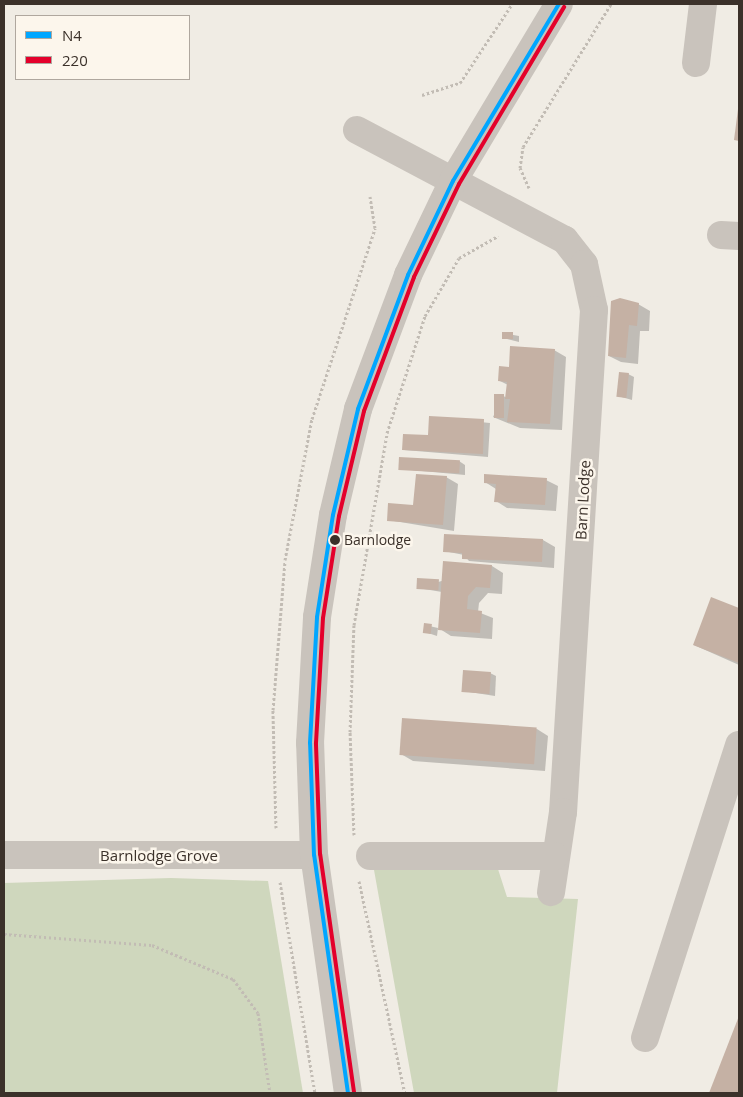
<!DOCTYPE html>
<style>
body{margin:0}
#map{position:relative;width:743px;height:1097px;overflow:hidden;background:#f0ece4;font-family:"Open Sans",sans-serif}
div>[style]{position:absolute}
.green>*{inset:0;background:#cfd7bd}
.shadow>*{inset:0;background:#0003}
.building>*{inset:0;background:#c5b1a4;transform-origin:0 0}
.path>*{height:3px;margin-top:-1.5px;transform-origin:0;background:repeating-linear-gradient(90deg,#c2bcb4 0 2.5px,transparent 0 5px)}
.minor>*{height:28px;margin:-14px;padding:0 14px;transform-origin:14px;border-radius:14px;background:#c9c3bc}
.bus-1>*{height:4px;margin:-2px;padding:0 2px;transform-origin:2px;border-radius:2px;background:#00a6ff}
.bus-2>*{height:4px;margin:-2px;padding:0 2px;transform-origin:2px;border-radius:2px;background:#e4002b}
.dots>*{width:14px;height:14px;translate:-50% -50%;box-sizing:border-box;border:2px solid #fcf6ec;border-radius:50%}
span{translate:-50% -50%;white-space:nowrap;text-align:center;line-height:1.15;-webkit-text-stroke:5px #fcf6ec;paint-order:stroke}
.bus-label{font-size:14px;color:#3b312a}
.left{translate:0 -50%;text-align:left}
.street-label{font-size:15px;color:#3b312a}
.frame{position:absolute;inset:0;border:5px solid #3b312a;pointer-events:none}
.legend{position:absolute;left:15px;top:15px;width:175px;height:65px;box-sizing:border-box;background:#fcf6ec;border:1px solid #afa79e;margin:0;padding:6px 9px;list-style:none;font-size:15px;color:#3b312a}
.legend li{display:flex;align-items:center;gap:10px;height:25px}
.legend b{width:25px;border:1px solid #afa79e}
</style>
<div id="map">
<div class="green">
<div style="clip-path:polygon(497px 866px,507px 897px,578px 899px,557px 1093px,414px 1093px,374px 870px)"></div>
<div style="clip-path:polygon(171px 878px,268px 881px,303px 1093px,4px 1093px,4px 883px)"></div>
</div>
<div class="shadow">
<div style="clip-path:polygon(638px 304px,650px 311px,649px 331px,640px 331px,638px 364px,621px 362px,609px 356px)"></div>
<div style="clip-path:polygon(503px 333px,519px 336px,519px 342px,503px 338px)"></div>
<div style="clip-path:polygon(554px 350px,566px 357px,562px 430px,520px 428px,493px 417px,503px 396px,508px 398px,508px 385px,500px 381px,510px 368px)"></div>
<div style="clip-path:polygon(628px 374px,634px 377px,632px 400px,618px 396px)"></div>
<div style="clip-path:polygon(430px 417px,490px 423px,488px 457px,404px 450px,429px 436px)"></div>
<div style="clip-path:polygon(459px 461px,465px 465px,465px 475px,400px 469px)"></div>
<div style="clip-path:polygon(446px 477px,458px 484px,454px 531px,388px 520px,413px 506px)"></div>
<div style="clip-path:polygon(546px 480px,558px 486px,556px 511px,507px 508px,496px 501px,496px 489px,485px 482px)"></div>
<div style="clip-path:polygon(445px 535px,543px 540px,555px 547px,554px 568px,469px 561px,464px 555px,444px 551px)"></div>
<div style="clip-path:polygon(492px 566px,503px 573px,502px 594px,488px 593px,479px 603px,478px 612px,493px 618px,492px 639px,451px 636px,440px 629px,442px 592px,418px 588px)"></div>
<div style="clip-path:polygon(712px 599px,739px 610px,739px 665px,694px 645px)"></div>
<div style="clip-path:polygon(425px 625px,438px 628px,437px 636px,425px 632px)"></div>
<div style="clip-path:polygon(490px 673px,496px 676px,495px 696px,463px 691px)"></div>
<div style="clip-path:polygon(537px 729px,548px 736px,545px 771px,413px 761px,401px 754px)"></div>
<div style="clip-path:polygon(739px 1019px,739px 1093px,710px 1093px)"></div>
</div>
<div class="building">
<div style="clip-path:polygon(738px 109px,739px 109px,739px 141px,734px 140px)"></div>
<div style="clip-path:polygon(620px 298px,639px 303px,637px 326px,629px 325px,626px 358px,608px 356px,611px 301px)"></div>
<div style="left:502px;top:332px;width:11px;height:7px"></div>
<div style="clip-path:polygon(510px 346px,555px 349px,550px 424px,507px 422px,510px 399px,505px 399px,507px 382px,498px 381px,499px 366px,509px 367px)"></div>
<div style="left:619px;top:372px;width:10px;height:25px;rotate:6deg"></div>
<div style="left:494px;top:394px;width:10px;height:24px"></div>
<div style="clip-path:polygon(429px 416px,484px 419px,483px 454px,402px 450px,403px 434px,428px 435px)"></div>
<div style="left:399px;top:457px;width:61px;height:13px;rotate:3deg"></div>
<div style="clip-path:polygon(416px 474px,447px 476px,443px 525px,387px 521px,388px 503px,413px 505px)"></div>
<div style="clip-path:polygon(484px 474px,547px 478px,545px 505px,494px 502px,496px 484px,484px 483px)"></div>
<div style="clip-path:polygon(444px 534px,543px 539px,542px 562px,462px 559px,462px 553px,443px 552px)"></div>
<div style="clip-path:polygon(443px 561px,492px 565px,490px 588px,476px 587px,468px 596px,467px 609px,482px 611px,480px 633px,438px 630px)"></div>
<div style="left:417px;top:578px;width:22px;height:11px;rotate:3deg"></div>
<div style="clip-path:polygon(711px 597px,739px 608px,739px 663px,693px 645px)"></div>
<div style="left:424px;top:623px;width:8px;height:10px;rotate:7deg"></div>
<div style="left:463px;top:670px;width:28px;height:22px;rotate:4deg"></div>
<div style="left:402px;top:718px;width:135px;height:37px;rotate:4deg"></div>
<div style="clip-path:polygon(739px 1016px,739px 1093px,709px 1093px)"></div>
</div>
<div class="path">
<div style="left:422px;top:95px;width:40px;rotate:-18deg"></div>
<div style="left:460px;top:83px;width:95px;rotate:-56.6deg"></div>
<div style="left:529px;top:188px;width:22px;rotate:-114deg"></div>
<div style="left:520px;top:168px;width:21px;rotate:-82deg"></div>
<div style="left:523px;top:147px;width:168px;rotate:-58.4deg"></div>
<div style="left:276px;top:828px;width:118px;rotate:-91.5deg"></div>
<div style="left:273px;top:710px;width:150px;rotate:-85.4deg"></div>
<div style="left:285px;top:560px;width:144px;rotate:-79.2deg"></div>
<div style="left:312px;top:419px;width:201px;rotate:-71.7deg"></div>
<div style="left:375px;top:228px;width:32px;rotate:-99deg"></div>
<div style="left:354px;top:835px;width:103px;rotate:-92.2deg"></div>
<div style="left:350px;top:732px;width:107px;rotate:-87.9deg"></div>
<div style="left:354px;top:625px;width:195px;rotate:-80.2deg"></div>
<div style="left:387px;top:433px;width:123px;rotate:-72deg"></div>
<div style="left:425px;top:316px;width:67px;rotate:-59.6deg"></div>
<div style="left:459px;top:258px;width:45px;rotate:-29.4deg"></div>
<div style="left:359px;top:881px;width:217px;rotate:77.8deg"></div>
<div style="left:280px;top:882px;width:214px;rotate:80.6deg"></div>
<div style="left:4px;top:934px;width:148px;rotate:4.3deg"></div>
<div style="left:152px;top:945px;width:88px;rotate:22.8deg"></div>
<div style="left:233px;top:979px;width:42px;rotate:53.7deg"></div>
<div style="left:258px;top:1013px;width:81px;rotate:81.5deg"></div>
</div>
<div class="minor">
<div style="left:696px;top:63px;width:59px;rotate:-83.2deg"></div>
<div style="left:357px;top:130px;width:235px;rotate:27.9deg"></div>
<div style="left:565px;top:240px;width:31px;rotate:52deg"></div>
<div style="left:584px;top:264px;width:47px;rotate:77.7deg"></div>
<div style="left:594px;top:310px;width:503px;rotate:93.53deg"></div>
<div style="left:563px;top:812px;width:81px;rotate:98.5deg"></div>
<div style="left:721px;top:235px;width:18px;rotate:3deg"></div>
<div style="left:4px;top:855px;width:310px"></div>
<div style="left:370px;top:856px;width:184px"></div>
<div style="left:645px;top:1038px;width:308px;rotate:-72.2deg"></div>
<div style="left:348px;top:1093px;width:240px;rotate:-98.1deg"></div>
<div style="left:314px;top:855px;width:112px;rotate:-92deg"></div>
<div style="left:310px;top:743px;width:126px;rotate:-86.8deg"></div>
<div style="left:317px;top:617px;width:103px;rotate:-81.1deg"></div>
<div style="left:333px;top:515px;width:109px;rotate:-76.7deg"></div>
<div style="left:358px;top:409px;width:143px;rotate:-69.5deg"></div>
<div style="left:408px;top:275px;width:104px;rotate:-64.4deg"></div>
<div style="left:453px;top:181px;width:206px;rotate:-59.1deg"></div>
</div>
<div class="bus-1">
<div style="left:348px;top:1093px;width:240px;rotate:-98.1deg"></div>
<div style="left:314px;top:855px;width:112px;rotate:-92deg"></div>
<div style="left:310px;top:743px;width:126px;rotate:-86.8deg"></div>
<div style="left:317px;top:617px;width:103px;rotate:-81.1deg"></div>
<div style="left:333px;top:515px;width:109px;rotate:-76.7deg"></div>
<div style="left:358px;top:409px;width:143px;rotate:-69.5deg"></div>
<div style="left:408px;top:275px;width:104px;rotate:-64.4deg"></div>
<div style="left:453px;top:181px;width:206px;rotate:-59.1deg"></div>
</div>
<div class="bus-2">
<div style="left:354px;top:1092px;width:240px;rotate:-98.1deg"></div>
<div style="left:320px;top:854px;width:111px;rotate:-92.1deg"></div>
<div style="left:316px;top:743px;width:125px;rotate:-86.8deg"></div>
<div style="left:323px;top:618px;width:103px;rotate:-81.1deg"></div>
<div style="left:339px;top:516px;width:108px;rotate:-76.6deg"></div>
<div style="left:364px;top:411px;width:143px;rotate:-69.5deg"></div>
<div style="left:414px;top:277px;width:103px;rotate:-64.2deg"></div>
<div style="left:459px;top:184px;width:206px;rotate:-59.3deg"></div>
</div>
<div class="dots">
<div style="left:335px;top:540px;background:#3b312a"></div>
</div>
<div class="bus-label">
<span class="left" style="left:344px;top:540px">Barnlodge</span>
</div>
<div class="street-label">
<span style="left:583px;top:500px;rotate:-87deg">Barn Lodge</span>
<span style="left:159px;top:856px">Barnlodge Grove</span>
</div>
<div class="frame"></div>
<ul class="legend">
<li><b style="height:6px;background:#00a6ff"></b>N4</li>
<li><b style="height:6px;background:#e4002b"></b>220</li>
</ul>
</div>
